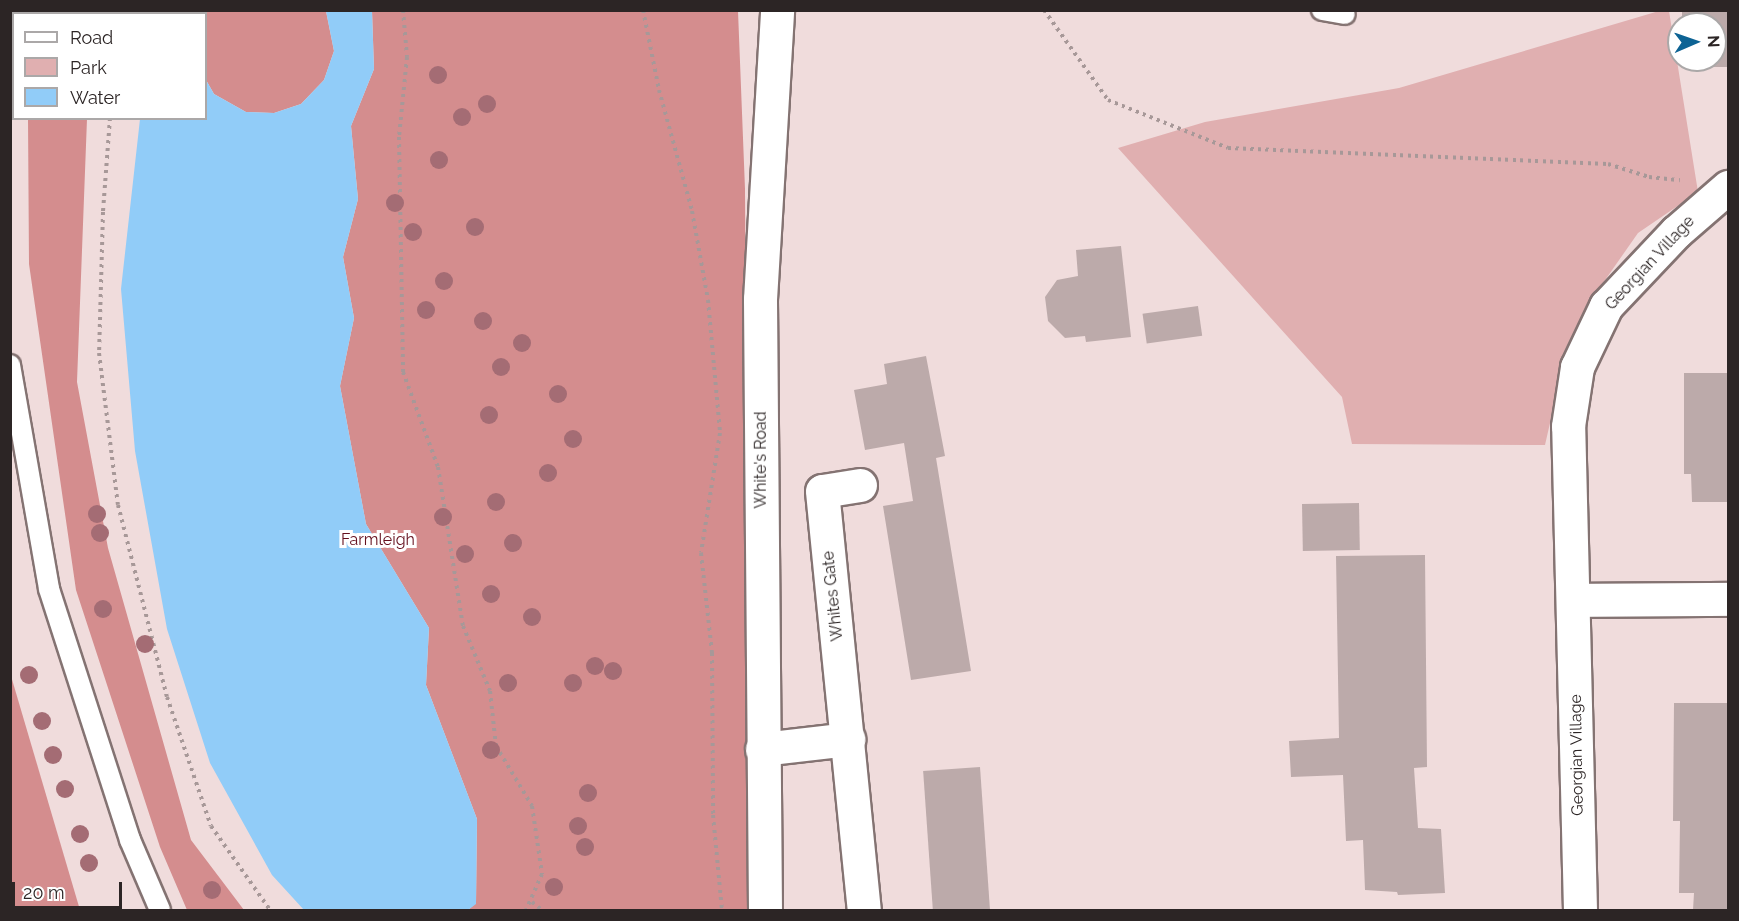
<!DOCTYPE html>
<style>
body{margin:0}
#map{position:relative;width:1739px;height:921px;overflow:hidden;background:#f0dcdc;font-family:Raleway,sans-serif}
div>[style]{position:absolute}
.green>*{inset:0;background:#e0afb0}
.forest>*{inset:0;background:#d48d8e}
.water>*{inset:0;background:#91ccf8}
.building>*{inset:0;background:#bcaaaa;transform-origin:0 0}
.path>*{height:4px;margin-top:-2px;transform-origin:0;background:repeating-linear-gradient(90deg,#a79898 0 3px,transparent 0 7.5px)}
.roads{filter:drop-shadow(2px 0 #847372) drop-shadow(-2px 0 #847372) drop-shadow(0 2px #847372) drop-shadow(0 -2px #847372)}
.service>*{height:20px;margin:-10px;padding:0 10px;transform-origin:10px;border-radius:10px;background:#fff}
.minor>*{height:33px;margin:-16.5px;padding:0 16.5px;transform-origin:16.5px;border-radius:16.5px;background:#fff}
.trees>*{width:18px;height:18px;margin:-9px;border-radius:50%;background:#a46c74}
span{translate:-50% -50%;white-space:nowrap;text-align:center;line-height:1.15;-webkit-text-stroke:6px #fff;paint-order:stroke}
.street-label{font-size:16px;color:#2c2525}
.park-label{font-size:16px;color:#65101e}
.frame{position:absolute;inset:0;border:12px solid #2c2525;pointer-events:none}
.legend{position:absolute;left:12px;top:12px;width:195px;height:108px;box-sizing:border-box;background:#fff;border:2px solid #aba8a8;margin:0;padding:8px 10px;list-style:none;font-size:18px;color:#2c2525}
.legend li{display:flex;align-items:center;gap:12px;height:30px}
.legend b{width:30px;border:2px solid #aba8a8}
.north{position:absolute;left:1667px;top:12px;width:60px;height:60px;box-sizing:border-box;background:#fff;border:2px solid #aba8a8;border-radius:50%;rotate:88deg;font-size:16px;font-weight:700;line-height:24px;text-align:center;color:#2c2525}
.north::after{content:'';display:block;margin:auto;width:21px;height:27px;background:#0d6394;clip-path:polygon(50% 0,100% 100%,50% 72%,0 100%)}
.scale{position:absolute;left:12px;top:882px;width:110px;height:27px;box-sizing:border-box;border:3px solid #2c2525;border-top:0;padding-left:8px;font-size:18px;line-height:21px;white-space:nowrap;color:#2c2525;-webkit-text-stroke:4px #fff;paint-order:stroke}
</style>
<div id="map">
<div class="green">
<div style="clip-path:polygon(1659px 11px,1669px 11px,1698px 192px,1638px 233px,1596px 293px,1568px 344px,1545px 445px,1352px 444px,1342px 397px,1118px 148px,1205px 122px,1399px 88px)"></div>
</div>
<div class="forest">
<div style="clip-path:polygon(27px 10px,116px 10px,116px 11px,27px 13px)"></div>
<div style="clip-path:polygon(202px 10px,326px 11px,334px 51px,324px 80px,301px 104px,274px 113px,246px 112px,214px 94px,206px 80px,206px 14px)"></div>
<div style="clip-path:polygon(372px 11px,738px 11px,745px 189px,749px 910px,468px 910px,476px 903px,477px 819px,426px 685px,429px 628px,366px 524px,340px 386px,354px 318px,343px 257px,358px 199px,351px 126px,374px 69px)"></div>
<div style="clip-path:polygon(28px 119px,87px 119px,77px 382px,108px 548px,191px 840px,244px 910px,187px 910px,160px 847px,76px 590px,29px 264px)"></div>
<div style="clip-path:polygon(10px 676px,11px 676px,80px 910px,11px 910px)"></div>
</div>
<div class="water">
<div style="clip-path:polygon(326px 11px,372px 11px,374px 69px,351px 126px,358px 199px,343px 257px,354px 318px,340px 386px,366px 524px,429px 628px,426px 685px,477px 819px,476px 904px,468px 910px,304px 910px,272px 875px,210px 763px,167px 629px,135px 451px,121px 289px,140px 119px,206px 118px,206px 80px,214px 94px,246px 112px,274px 113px,301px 104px,324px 80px,334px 51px)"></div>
</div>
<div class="building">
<div style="clip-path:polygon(1682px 10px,1728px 10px,1728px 67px,1683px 67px,1683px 60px,1715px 60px,1715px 24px,1682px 24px)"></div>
<div style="clip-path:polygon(1121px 246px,1131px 337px,1086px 342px,1085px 336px,1065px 338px,1048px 321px,1045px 297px,1057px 280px,1078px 276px,1076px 250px)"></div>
<div style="left:1198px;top:306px;width:30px;height:56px;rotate:82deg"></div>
<div style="clip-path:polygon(926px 356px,945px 456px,936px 458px,971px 671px,911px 680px,883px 506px,913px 501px,904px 443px,865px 450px,854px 390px,887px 384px,884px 364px)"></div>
<div style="clip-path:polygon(1684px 373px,1728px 373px,1728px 502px,1692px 502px,1691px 474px,1684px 474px)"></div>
<div style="left:1359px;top:503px;width:47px;height:57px;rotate:89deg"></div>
<div style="clip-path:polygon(1425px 555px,1427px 767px,1414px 768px,1418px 828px,1441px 829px,1445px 893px,1398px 895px,1397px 892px,1365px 890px,1363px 840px,1346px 841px,1343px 775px,1291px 777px,1289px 741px,1339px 738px,1336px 556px)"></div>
<div style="clip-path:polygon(1674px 703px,1728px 703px,1728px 910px,1693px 910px,1694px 893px,1679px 893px,1680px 821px,1673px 821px)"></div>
<div style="left:980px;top:767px;width:143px;height:57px;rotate:86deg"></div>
</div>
<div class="path">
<div style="left:403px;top:10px;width:47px;rotate:85.1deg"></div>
<div style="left:407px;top:57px;width:80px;rotate:95.7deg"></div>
<div style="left:399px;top:137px;width:235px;rotate:89deg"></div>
<div style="left:403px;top:372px;width:101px;rotate:69.8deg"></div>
<div style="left:438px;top:467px;width:161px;rotate:81.1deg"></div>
<div style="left:463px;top:626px;width:70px;rotate:67.4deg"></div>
<div style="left:490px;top:691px;width:55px;rotate:83.8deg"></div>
<div style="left:496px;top:746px;width:70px;rotate:59deg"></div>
<div style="left:532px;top:806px;width:69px;rotate:81.6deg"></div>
<div style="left:542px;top:874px;width:39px;rotate:114deg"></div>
<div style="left:643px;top:10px;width:82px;rotate:78.7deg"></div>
<div style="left:659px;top:90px;width:125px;rotate:74.7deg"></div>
<div style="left:692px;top:211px;width:90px;rotate:79.8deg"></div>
<div style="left:708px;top:300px;width:134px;rotate:84.8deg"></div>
<div style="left:720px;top:433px;width:121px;rotate:99deg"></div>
<div style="left:701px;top:553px;width:101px;rotate:83.7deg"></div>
<div style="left:712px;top:653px;width:162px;rotate:89.6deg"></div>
<div style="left:713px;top:815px;width:95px;rotate:84.6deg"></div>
<div style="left:1044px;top:10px;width:110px;rotate:54.6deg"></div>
<div style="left:1108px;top:100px;width:129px;rotate:21.8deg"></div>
<div style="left:1228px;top:148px;width:380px;rotate:2.4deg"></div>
<div style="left:1608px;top:164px;width:43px;rotate:17.6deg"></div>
<div style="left:1649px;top:177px;width:31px;rotate:6deg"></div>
<div style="left:142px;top:14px;width:4px;rotate:-76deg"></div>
<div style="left:110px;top:118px;width:94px;rotate:94.3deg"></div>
<div style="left:103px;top:212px;width:141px;rotate:91.6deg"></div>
<div style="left:99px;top:353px;width:153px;rotate:82.9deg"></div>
<div style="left:118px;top:505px;width:198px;rotate:75.7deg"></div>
<div style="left:167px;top:697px;width:136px;rotate:71.2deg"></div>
<div style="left:211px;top:826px;width:103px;rotate:54.9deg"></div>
<div style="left:532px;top:902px;width:13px;rotate:39deg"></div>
</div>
<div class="roads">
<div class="service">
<div style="left:1322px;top:10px;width:23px;rotate:10deg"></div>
<div style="left:10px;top:365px;width:227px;rotate:80.1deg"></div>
<div style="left:49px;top:589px;width:264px;rotate:72.1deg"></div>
<div style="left:130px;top:840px;width:76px;rotate:66.8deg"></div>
</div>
<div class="minor">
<div style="left:860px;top:485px;width:38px;rotate:171deg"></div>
<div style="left:822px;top:491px;width:421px;rotate:84.3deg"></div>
<div style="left:1575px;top:600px;width:153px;rotate:-0.4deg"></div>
<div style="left:762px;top:749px;width:87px;rotate:-6.6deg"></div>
<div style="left:765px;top:910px;width:611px;rotate:-90.47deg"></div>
<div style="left:760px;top:299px;width:289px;rotate:-86.6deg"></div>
<div style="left:1580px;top:910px;width:484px;rotate:-91.4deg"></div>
<div style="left:1568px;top:426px;width:60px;rotate:-81.3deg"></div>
<div style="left:1577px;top:367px;width:68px;rotate:-64.6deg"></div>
<div style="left:1606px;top:306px;width:102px;rotate:-46.6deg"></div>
<div style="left:1676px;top:232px;width:69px;rotate:-40.9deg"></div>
</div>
</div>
<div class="trees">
<div style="left:438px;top:75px"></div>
<div style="left:487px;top:104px"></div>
<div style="left:462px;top:117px"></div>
<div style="left:439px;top:160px"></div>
<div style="left:395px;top:203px"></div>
<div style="left:475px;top:227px"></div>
<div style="left:413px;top:232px"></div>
<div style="left:444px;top:281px"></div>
<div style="left:426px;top:310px"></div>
<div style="left:483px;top:321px"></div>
<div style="left:522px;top:343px"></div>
<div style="left:501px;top:367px"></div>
<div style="left:558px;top:394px"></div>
<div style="left:489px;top:415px"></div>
<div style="left:573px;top:439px"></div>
<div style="left:548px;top:473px"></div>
<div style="left:496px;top:502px"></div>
<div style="left:97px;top:514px"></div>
<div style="left:443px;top:517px"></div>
<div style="left:100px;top:533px"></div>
<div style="left:513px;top:543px"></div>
<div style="left:465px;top:554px"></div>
<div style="left:491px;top:594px"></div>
<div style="left:103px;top:609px"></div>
<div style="left:532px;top:617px"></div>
<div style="left:145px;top:644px"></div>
<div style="left:595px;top:666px"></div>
<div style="left:613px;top:671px"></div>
<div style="left:29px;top:675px"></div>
<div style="left:508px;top:683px"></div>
<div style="left:573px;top:683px"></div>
<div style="left:42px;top:721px"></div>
<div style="left:491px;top:750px"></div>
<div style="left:53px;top:755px"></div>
<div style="left:65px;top:789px"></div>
<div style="left:588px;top:793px"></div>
<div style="left:578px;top:826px"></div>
<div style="left:80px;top:834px"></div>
<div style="left:585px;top:847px"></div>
<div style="left:89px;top:863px"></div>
<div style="left:554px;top:887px"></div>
<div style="left:212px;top:890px"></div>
</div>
<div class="street-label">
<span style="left:1650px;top:263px;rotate:-47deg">Georgian Village</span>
<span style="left:761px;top:460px;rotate:-90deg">White's Road</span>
<span style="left:833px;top:596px;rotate:-96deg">Whites Gate</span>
<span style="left:1577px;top:755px;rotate:-91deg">Georgian Village</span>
</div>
<div class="park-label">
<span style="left:378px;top:540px">Farmleigh</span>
</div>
<div class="frame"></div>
<ul class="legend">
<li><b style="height:8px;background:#fff"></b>Road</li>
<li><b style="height:16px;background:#e0afb0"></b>Park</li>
<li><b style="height:16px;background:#91ccf8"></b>Water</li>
</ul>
<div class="north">N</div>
<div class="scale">20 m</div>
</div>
